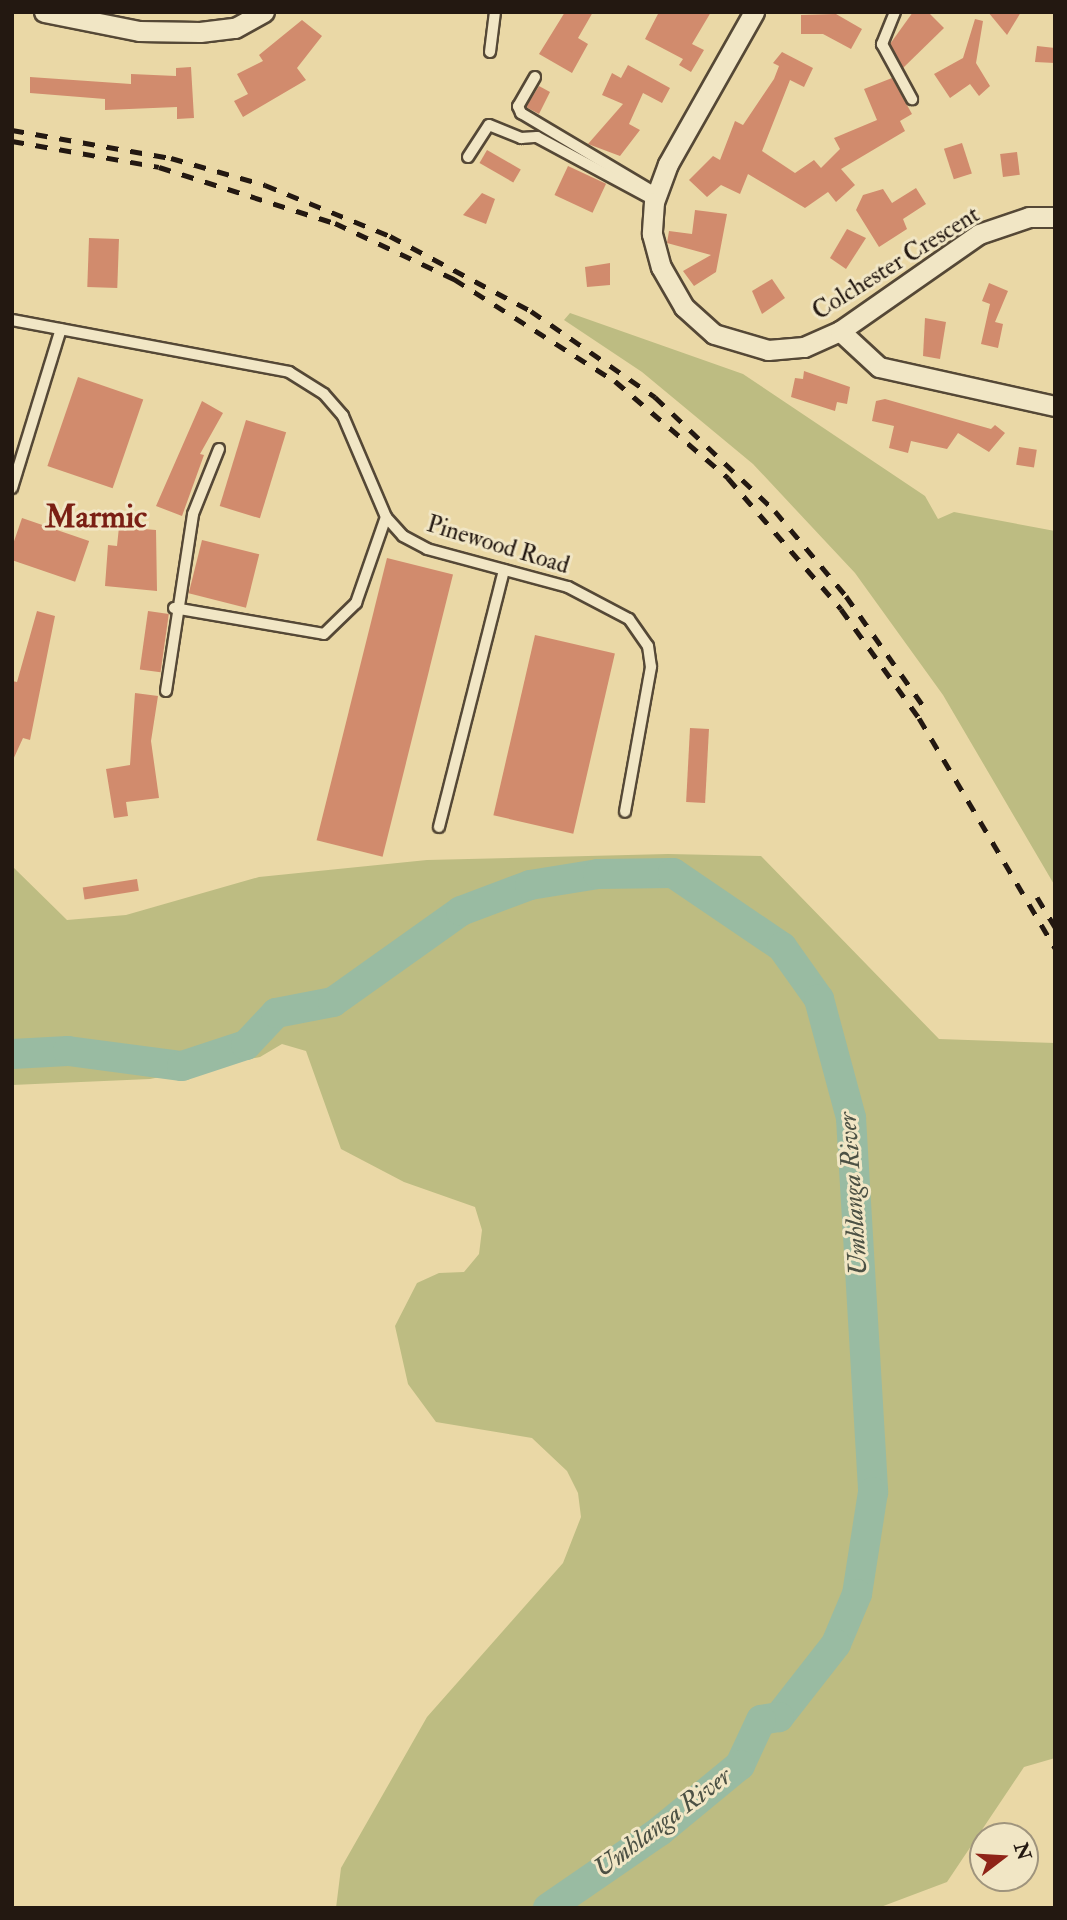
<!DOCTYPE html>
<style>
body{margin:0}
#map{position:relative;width:1067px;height:1920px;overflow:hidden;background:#ead8a6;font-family:"IM FELL Double Pica",serif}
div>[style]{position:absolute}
.green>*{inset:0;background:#bdbc82}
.river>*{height:30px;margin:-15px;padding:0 15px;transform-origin:15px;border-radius:15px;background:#99bba2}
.building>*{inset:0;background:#d18b6d;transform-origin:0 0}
.roads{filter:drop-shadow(2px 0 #554836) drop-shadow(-2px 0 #554836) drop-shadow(0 2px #554836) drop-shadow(0 -2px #554836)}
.lane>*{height:10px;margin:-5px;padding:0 5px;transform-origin:5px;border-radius:5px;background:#f1e6c5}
.street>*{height:19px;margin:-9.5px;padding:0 9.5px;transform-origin:9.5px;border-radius:9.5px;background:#f1e6c5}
.rail>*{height:5px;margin-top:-2.5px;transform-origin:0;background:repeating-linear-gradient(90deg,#231811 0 12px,transparent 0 24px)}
span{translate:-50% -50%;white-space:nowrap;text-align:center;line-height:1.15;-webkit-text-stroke:6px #f1e6c5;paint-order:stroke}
.street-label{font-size:24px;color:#231811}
.water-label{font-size:26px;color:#4c5144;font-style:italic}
.district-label{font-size:32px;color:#7a1f14;font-weight:700}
.frame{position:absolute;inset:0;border:14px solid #231811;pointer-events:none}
.north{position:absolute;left:969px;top:1822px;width:70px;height:70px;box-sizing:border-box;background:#f1e6c5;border:2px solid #9f947d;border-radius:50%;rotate:73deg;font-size:19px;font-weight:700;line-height:28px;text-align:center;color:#231811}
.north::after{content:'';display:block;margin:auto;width:24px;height:32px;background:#8f2418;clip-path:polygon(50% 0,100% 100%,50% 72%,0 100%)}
</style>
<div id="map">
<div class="green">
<div style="clip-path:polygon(570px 313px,743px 374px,925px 496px,938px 519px,954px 512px,1055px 531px,1055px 886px,943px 695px,855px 573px,753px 464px,642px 372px,564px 320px)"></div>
<div style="clip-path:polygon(668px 854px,761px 856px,939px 1039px,1055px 1043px,1055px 1758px,1024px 1767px,947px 1882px,878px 1908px,336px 1908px,341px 1868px,427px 1717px,563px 1563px,581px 1517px,578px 1493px,567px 1471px,532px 1438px,436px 1422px,408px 1384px,395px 1326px,417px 1283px,439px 1273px,464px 1272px,479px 1254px,482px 1230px,475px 1207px,404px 1182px,341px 1149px,306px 1051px,282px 1044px,260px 1057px,150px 1079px,12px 1085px,12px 866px,67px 920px,126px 915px,259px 877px,427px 860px)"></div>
</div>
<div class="river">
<div style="left:12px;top:1054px;width:56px;rotate:-3.1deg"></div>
<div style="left:68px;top:1051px;width:115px;rotate:7.5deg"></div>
<div style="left:182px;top:1066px;width:67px;rotate:-18.2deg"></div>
<div style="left:246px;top:1045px;width:44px;rotate:-46.8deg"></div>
<div style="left:276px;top:1013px;width:58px;rotate:-10.9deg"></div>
<div style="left:333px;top:1002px;width:157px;rotate:-35.4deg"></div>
<div style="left:461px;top:911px;width:74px;rotate:-20.6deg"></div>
<div style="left:530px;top:885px;width:69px;rotate:-9.2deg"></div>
<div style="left:598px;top:874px;width:75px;rotate:-0.8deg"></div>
<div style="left:673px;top:873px;width:132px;rotate:34.2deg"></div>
<div style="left:782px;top:947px;width:64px;rotate:54.6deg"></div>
<div style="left:819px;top:999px;width:123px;rotate:74.9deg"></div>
<div style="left:851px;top:1118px;width:375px;rotate:86.6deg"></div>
<div style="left:873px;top:1492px;width:103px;rotate:98.9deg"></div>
<div style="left:857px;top:1594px;width:54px;rotate:112.8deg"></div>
<div style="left:836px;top:1644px;width:93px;rotate:128deg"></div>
<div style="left:779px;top:1717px;width:18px;rotate:171deg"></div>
<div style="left:761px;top:1720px;width:50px;rotate:115deg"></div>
<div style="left:740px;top:1765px;width:104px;rotate:140.5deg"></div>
<div style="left:660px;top:1831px;width:136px;rotate:145.5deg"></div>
</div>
<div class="building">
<div style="clip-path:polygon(565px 12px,593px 12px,578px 38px,588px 44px,572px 73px,539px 54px)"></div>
<div style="clip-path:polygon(659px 12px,711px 12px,692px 44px,704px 50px,691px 72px,679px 65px,683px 59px,645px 39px)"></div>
<div style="clip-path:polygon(913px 12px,928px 12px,944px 28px,903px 68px,890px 44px)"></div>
<div style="clip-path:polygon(988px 12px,1021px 12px,1007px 35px)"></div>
<div style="clip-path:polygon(836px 14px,862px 29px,851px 49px,823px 34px,801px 34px,801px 15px)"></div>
<div style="clip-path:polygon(975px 19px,983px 21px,976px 63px,990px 86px,979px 96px,970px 84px,950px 98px,934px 74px,963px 58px)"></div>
<div style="clip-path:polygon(302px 20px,322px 36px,297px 68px,306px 80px,243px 117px,234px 101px,248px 94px,237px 74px,263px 61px,259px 55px)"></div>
<div style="clip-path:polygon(1037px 46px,1055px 48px,1055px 63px,1035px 62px)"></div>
<div style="clip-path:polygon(782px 52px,813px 68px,804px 87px,790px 80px,762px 151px,795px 173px,814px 160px,821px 168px,840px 149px,834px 138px,877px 120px,864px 89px,892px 78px,912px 114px,900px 121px,905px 131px,841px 169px,855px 185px,836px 202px,828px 192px,805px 208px,748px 174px,740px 194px,721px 185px,707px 197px,689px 180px,713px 156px,720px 160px,735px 121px,743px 125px,774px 79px,779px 66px,773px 63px)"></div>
<div style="clip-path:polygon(628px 65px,670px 88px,662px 103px,643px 93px,629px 124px,640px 130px,620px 156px,588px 144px,623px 104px,602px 95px,612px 73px,621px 78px)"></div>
<div style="clip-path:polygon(191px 67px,194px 118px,177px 119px,177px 107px,105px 110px,105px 99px,30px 93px,30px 77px,131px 84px,131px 74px,176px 76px,176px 68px)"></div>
<div style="clip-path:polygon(539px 86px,550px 92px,539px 114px,526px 107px)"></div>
<div style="left:962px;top:143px;width:32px;height:19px;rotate:72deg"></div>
<div style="left:487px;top:150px;width:39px;height:15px;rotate:30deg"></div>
<div style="left:1017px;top:152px;width:23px;height:17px;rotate:83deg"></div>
<div style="left:568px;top:166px;width:42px;height:32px;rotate:25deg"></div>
<div style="clip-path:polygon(916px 188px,926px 204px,903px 219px,907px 229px,879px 247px,856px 210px,863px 195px,883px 189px,892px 203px)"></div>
<div style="clip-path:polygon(482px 193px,495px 199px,486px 224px,463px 215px)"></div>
<div style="clip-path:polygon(695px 210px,727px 214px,716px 272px,694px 286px,683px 271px,711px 255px,667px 243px,669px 231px,692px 234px)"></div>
<div style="clip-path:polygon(847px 229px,866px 238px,846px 269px,830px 258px)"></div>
<div style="left:89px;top:238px;width:30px;height:49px;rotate:2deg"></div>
<div style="clip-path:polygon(610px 263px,610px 285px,587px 287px,585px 267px)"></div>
<div style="clip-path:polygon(772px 279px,785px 298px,762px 314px,752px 291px)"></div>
<div style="clip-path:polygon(989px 283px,1008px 291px,995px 322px,1003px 324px,998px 348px,981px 344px,990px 304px,982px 301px)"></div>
<div style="clip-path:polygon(925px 318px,946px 322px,940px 359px,923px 356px)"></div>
<div style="clip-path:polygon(804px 371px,850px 387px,847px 404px,837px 402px,835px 411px,791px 397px,795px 378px,803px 379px)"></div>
<div style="left:78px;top:377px;width:69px;height:94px;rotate:19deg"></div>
<div style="clip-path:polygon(885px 399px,991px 429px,995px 425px,1005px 433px,989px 452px,958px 433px,947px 449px,911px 441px,908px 453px,889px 448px,894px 426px,872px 421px,876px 401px)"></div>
<div style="clip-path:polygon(202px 401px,223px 413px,200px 454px,204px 455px,182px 516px,156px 506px)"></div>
<div style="left:246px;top:420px;width:42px;height:90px;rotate:17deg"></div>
<div style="left:1019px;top:447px;width:18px;height:18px;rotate:9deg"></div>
<div style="left:22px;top:518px;width:71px;height:43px;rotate:19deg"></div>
<div style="clip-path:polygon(119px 527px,156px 530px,157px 591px,105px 586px,108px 545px,117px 546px)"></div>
<div style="left:202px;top:540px;width:59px;height:55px;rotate:14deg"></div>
<div style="left:387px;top:558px;width:68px;height:291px;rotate:14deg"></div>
<div style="clip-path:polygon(37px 611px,55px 616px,30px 740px,23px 738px,12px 762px,12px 681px,17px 682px)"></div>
<div style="left:148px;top:611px;width:21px;height:59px;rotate:8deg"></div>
<div style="left:535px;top:635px;width:82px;height:185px;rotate:13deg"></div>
<div style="clip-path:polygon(135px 693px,158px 696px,151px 741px,159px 798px,126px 802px,128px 816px,114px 818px,106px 769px,130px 765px)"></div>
<div style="left:690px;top:728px;width:19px;height:74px;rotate:3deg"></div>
<div style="left:137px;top:879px;width:12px;height:55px;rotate:81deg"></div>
</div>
<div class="roads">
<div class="lane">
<div style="left:895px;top:12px;width:35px;rotate:112deg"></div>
<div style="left:882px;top:44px;width:63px;rotate:61.4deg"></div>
<div style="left:490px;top:52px;width:40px;rotate:-82.9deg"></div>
<div style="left:535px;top:77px;width:34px;rotate:120deg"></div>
<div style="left:518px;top:106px;width:8px;rotate:67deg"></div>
<div style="left:521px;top:113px;width:158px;rotate:30.8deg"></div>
<div style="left:468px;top:157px;width:38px;rotate:-57deg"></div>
<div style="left:489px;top:125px;width:35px;rotate:22deg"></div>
<div style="left:521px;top:138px;width:16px;rotate:-4deg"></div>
<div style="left:537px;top:137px;width:133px;rotate:28.3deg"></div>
<div style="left:12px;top:320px;width:282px;rotate:10.6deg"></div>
<div style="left:289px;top:372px;width:41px;rotate:32.2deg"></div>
<div style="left:324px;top:394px;width:29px;rotate:49deg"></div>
<div style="left:343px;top:416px;width:110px;rotate:66.9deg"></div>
<div style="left:386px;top:517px;width:25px;rotate:48deg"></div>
<div style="left:403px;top:536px;width:27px;rotate:28deg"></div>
<div style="left:427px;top:549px;width:146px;rotate:15.1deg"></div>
<div style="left:568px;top:587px;width:69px;rotate:27.7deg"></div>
<div style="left:629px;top:619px;width:33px;rotate:55deg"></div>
<div style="left:648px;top:646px;width:21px;rotate:82deg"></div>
<div style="left:651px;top:667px;width:147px;rotate:100.2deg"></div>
<div style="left:12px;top:488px;width:166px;rotate:-72.9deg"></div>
<div style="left:174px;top:608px;width:152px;rotate:9.8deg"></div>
<div style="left:324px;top:634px;width:45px;rotate:-44.1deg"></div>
<div style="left:356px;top:603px;width:91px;rotate:-70.8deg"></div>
<div style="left:166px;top:691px;width:179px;rotate:-81.3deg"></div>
<div style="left:193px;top:514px;width:70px;rotate:-68.2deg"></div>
<div style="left:439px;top:827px;width:265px;rotate:-75.8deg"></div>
</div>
<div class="street">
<div style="left:44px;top:12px;width:97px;rotate:11.3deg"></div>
<div style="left:139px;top:31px;width:61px;rotate:0.9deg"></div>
<div style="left:200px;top:32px;width:35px;rotate:-7deg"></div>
<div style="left:235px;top:28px;width:33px;rotate:-29deg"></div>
<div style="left:754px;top:12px;width:175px;rotate:119.5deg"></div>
<div style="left:668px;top:164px;width:40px;rotate:110.2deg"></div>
<div style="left:654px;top:202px;width:32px;rotate:94deg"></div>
<div style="left:652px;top:234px;width:34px;rotate:75deg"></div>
<div style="left:661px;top:267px;width:46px;rotate:60.1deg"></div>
<div style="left:684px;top:307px;width:40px;rotate:42deg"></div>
<div style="left:714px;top:334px;width:56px;rotate:16.5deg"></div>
<div style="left:768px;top:350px;width:36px;rotate:-5deg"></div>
<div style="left:804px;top:347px;width:39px;rotate:-24deg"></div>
<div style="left:840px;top:331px;width:169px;rotate:-34.9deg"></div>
<div style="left:979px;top:234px;width:53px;rotate:-18.8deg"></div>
<div style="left:1029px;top:217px;width:26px"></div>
<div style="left:840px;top:331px;width:53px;rotate:42.7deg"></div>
<div style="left:879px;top:367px;width:180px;rotate:12.5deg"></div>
</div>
</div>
<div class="rail">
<div style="left:12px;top:130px;width:161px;rotate:10deg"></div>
<div style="left:171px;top:158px;width:98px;rotate:16deg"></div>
<div style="left:265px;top:185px;width:135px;rotate:22.2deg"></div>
<div style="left:390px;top:236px;width:160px;rotate:28deg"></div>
<div style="left:531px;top:311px;width:151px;rotate:34.7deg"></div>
<div style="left:655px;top:397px;width:166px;rotate:43.5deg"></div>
<div style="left:775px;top:511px;width:111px;rotate:50.1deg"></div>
<div style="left:846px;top:596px;width:139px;rotate:54.9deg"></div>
<div style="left:12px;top:141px;width:149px;rotate:10deg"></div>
<div style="left:159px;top:167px;width:185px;rotate:17.7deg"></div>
<div style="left:335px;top:223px;width:132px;rotate:25.2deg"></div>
<div style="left:454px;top:279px;width:191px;rotate:32.4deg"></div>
<div style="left:615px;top:381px;width:149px;rotate:40.6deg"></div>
<div style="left:728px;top:478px;width:173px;rotate:49.2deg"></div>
<div style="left:841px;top:609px;width:134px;rotate:54.4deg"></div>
<div style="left:919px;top:718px;width:267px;rotate:59.4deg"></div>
<div style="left:1037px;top:897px;width:35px;rotate:59deg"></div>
</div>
<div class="street-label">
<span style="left:896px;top:263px;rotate:-32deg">Colchester Crescent</span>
<span style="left:498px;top:545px;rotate:17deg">Pinewood Road</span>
</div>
<div class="water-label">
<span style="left:854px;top:1194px;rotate:-94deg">Umhlanga River</span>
<span style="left:663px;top:1823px;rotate:-37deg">Umhlanga River</span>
</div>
<div class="district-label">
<span style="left:96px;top:517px">Marmic</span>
</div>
<div class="frame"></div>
<div class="north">N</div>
</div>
